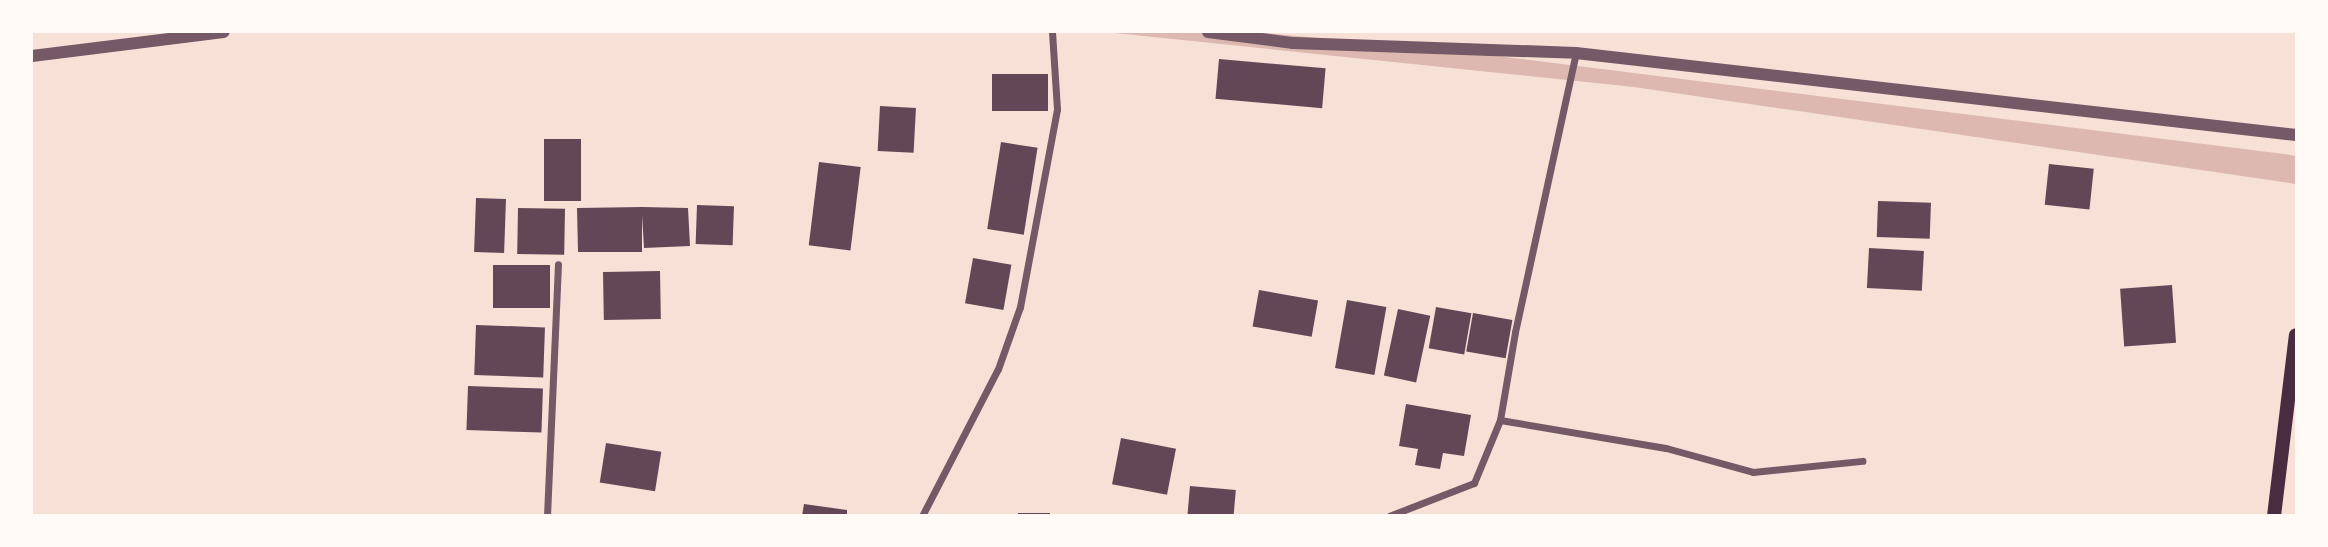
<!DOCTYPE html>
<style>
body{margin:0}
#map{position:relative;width:2328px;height:547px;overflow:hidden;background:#f7e1d7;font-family:Rubik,sans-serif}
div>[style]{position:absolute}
.water>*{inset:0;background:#dcb8b0}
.building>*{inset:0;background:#644757;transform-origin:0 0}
.minor>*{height:7px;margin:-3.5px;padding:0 3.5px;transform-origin:3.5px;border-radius:3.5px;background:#755966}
.tertiary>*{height:12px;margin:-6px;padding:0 6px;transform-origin:6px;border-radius:6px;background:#755966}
.secondary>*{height:14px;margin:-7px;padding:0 7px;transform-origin:7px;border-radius:7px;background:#4a2c40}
span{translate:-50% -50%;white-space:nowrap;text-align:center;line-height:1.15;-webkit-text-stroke:5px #fffaf5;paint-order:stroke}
.frame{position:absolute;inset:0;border:33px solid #fffaf5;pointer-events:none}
</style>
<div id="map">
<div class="water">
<div style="clip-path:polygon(1105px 32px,1254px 32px,1449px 50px,2284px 154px,2296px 156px,2296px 184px,1634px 87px)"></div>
</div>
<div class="building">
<div style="left:1219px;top:59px;width:107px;height:40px;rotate:5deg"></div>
<div style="left:992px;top:74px;width:56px;height:37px"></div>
<div style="left:880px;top:106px;width:36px;height:45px;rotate:3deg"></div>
<div style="left:544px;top:139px;width:37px;height:62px"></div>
<div style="left:1001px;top:142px;width:37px;height:88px;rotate:9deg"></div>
<div style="left:819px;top:162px;width:42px;height:84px;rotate:7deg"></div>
<div style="left:2049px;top:164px;width:45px;height:41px;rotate:6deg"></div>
<div style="left:476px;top:198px;width:30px;height:54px;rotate:2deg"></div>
<div style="left:1878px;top:201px;width:53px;height:36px;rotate:2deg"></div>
<div style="left:697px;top:205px;width:37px;height:39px;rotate:2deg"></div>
<div style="clip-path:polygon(642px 207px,688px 208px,690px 246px,644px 248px,642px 215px,642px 252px,578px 252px,577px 208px)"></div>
<div style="left:518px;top:208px;width:47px;height:46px;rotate:1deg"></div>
<div style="left:1869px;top:248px;width:55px;height:40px;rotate:3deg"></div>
<div style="left:973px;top:258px;width:39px;height:46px;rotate:10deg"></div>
<div style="left:493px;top:265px;width:57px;height:43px"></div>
<div style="left:660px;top:271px;width:48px;height:57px;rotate:89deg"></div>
<div style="left:2172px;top:285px;width:58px;height:52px;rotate:86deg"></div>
<div style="left:1259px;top:290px;width:60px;height:37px;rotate:10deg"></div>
<div style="left:1347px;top:300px;width:40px;height:69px;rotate:10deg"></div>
<div style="left:1436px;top:307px;width:36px;height:42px;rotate:10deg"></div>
<div style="left:1398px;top:309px;width:33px;height:68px;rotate:12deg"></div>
<div style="left:1473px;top:313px;width:40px;height:39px;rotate:10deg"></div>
<div style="left:476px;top:325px;width:69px;height:50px;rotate:2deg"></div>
<div style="left:468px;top:386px;width:75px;height:44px;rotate:2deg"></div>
<div style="clip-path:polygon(1406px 404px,1471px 415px,1464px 456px,1443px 453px,1440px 469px,1415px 465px,1418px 449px,1399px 446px)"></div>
<div style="left:1121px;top:438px;width:56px;height:47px;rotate:11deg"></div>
<div style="left:606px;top:443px;width:56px;height:40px;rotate:9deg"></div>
<div style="left:1190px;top:486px;width:46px;height:30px;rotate:5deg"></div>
<div style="clip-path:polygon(804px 504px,847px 510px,847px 516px,802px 516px)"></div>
<div style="left:1018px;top:513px;width:32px;height:3px"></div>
</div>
<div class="minor">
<div style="left:1500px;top:420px;width:168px;rotate:9.6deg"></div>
<div style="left:1666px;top:448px;width:90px;rotate:15.4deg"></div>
<div style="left:1753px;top:472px;width:110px;rotate:-5.8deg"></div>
<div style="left:547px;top:516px;width:252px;rotate:-87.5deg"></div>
<div style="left:922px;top:516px;width:165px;rotate:-62.7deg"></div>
<div style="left:998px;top:369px;width:66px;rotate:-70.5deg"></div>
<div style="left:1020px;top:307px;width:201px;rotate:-79.4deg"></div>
<div style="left:1057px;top:109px;width:77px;rotate:-93.7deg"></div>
<div style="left:1389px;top:516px;width:91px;rotate:-21.2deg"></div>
<div style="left:1474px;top:483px;width:68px;rotate:-67.6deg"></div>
<div style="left:1500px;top:420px;width:89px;rotate:-80.3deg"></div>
<div style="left:1515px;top:332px;width:286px;rotate:-77.7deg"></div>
</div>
<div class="tertiary">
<div style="left:1208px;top:32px;width:86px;rotate:7.4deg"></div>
<div style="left:1293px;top:43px;width:283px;rotate:2deg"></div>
<div style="left:1576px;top:53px;width:725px;rotate:6.5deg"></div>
<div style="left:32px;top:56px;width:193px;rotate:-7.1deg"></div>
</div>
<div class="secondary">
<div style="left:2274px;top:516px;width:182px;rotate:-83.1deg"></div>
</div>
<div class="frame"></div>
</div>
